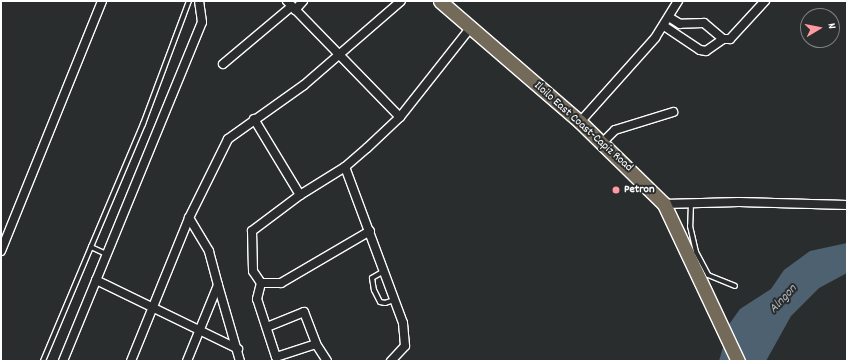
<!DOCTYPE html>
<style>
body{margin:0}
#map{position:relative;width:848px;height:362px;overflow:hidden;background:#2a2d2e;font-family:Dekko,sans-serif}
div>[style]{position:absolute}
.water>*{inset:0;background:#4d6170}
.roads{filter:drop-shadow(1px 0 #fff) drop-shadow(-1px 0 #fff) drop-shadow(0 1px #fff) drop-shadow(0 -1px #fff)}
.service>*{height:4px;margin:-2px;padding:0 2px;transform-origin:2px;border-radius:2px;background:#2a2d2e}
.minor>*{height:8px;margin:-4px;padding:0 4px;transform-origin:4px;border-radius:4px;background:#2a2d2e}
.primary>*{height:13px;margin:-6.5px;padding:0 6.5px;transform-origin:6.5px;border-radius:6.5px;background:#746a5a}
.dots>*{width:11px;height:11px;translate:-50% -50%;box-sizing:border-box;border:2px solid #2a2d2e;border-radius:50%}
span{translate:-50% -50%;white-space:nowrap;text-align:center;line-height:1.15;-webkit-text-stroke:4px #2a2d2e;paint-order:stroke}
.street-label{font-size:12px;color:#fff}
.poi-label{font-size:12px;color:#fff;font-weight:700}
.left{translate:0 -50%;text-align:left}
.water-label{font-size:13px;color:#afb8bf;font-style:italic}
.frame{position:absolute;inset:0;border:2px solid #fff;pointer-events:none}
.north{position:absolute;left:800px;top:8px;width:40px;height:40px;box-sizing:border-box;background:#2a2d2e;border:1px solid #7f8182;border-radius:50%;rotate:80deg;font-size:11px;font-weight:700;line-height:16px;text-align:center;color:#fff}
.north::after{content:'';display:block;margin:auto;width:14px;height:18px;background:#ff9aa2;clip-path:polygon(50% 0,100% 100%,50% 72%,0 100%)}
</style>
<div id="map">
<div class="water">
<div style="clip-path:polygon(847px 243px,847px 273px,819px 288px,791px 316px,766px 361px,719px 361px,730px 323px,740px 309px,771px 289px,784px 270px,810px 251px)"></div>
</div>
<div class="roads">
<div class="service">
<div style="left:691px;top:203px;width:23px;rotate:92deg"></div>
<div style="left:690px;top:226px;width:27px;rotate:77deg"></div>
<div style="left:696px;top:252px;width:26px;rotate:62deg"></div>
<div style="left:708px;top:275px;width:29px;rotate:22deg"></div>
<div style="left:91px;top:247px;width:134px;rotate:-67.1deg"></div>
<div style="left:143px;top:124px;width:131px;rotate:-69.5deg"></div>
<div style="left:384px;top:271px;width:14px;rotate:150deg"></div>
<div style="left:372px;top:278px;width:12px;rotate:81deg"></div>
<div style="left:374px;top:290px;width:13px;rotate:63deg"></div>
<div style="left:380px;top:302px;width:5px;rotate:11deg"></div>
<div style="left:385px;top:303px;width:9px;rotate:-18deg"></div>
<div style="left:43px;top:361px;width:124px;rotate:-67.2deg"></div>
<div style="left:91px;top:247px;width:17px;rotate:25deg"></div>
</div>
<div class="minor">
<div style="left:287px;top:1px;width:162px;rotate:45.8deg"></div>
<div style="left:295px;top:10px;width:12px;rotate:-48deg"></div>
<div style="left:664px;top:26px;width:43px;rotate:33.7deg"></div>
<div style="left:700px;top:50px;width:6px;rotate:9deg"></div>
<div style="left:706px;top:51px;width:21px;rotate:-35deg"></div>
<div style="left:723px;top:39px;width:25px;rotate:-140deg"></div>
<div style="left:704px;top:23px;width:24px;rotate:178deg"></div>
<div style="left:680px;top:24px;width:13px;rotate:-148deg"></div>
<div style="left:723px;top:39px;width:7px"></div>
<div style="left:730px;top:39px;width:52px;rotate:-47.4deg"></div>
<div style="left:223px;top:64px;width:89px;rotate:-40deg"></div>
<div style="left:254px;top:119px;width:89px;rotate:58.8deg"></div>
<div style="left:580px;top:122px;width:113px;rotate:-48.2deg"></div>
<div style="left:655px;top:38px;width:44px;rotate:-58.1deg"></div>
<div style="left:602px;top:143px;width:18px;rotate:-45deg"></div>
<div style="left:615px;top:130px;width:61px;rotate:-17.2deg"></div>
<div style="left:345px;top:167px;width:166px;rotate:69.6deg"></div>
<div style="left:403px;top:323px;width:23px;rotate:85deg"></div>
<div style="left:405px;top:346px;width:21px;rotate:133deg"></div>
<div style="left:664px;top:204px;width:75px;rotate:-1.5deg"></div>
<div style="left:739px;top:202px;width:108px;rotate:1.6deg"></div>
<div style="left:1px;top:251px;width:270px;rotate:-68deg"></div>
<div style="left:96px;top:280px;width:158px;rotate:25.9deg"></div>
<div style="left:261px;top:283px;width:20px"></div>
<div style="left:281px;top:283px;width:103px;rotate:-30.3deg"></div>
<div style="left:218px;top:285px;width:79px;rotate:73.9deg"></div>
<div style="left:267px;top:327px;width:40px;rotate:-22deg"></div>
<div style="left:304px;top:312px;width:34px;rotate:69deg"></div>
<div style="left:316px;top:344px;width:20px;rotate:57deg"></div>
<div style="left:316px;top:344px;width:42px;rotate:162deg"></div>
<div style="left:276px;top:357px;width:61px;rotate:-108.1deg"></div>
<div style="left:257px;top:299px;width:16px;rotate:-76deg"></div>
<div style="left:261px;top:283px;width:14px;rotate:-124deg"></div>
<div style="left:253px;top:271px;width:40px;rotate:-91.4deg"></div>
<div style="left:252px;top:231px;width:60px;rotate:-36.9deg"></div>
<div style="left:300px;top:195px;width:53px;rotate:-31.9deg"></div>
<div style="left:345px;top:167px;width:29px;rotate:-41deg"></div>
<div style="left:367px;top:148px;width:45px;rotate:-43.2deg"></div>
<div style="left:400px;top:117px;width:115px;rotate:-51.7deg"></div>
<div style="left:63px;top:361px;width:366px;rotate:-67.7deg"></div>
<div style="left:202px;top:22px;width:21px;rotate:-98deg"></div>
<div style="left:131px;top:361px;width:154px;rotate:-67.9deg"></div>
<div style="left:189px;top:218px;width:88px;rotate:-63.7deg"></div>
<div style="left:228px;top:139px;width:93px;rotate:-35.4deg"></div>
<div style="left:304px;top:85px;width:128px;rotate:-40.9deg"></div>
<div style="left:187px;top:361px;width:82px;rotate:-67.8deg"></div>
<div style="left:218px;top:285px;width:35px;rotate:-105deg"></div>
<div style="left:209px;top:251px;width:39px;rotate:-121deg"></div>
</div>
<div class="primary">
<div style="left:440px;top:1px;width:185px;rotate:40.8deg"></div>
<div style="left:580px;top:122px;width:117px;rotate:44.3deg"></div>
<div style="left:664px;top:204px;width:174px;rotate:64.8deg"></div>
</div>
</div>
<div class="dots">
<div style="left:616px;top:190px;background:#ff9aa2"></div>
</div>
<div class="street-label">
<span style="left:583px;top:127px;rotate:42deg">Iloilo East Coast-Capiz Road</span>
</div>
<div class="poi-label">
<span class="left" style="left:624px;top:190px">Petron</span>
</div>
<div class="water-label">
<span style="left:784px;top:300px;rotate:-47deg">Alngon</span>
</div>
<div class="frame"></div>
<div class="north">N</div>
</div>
